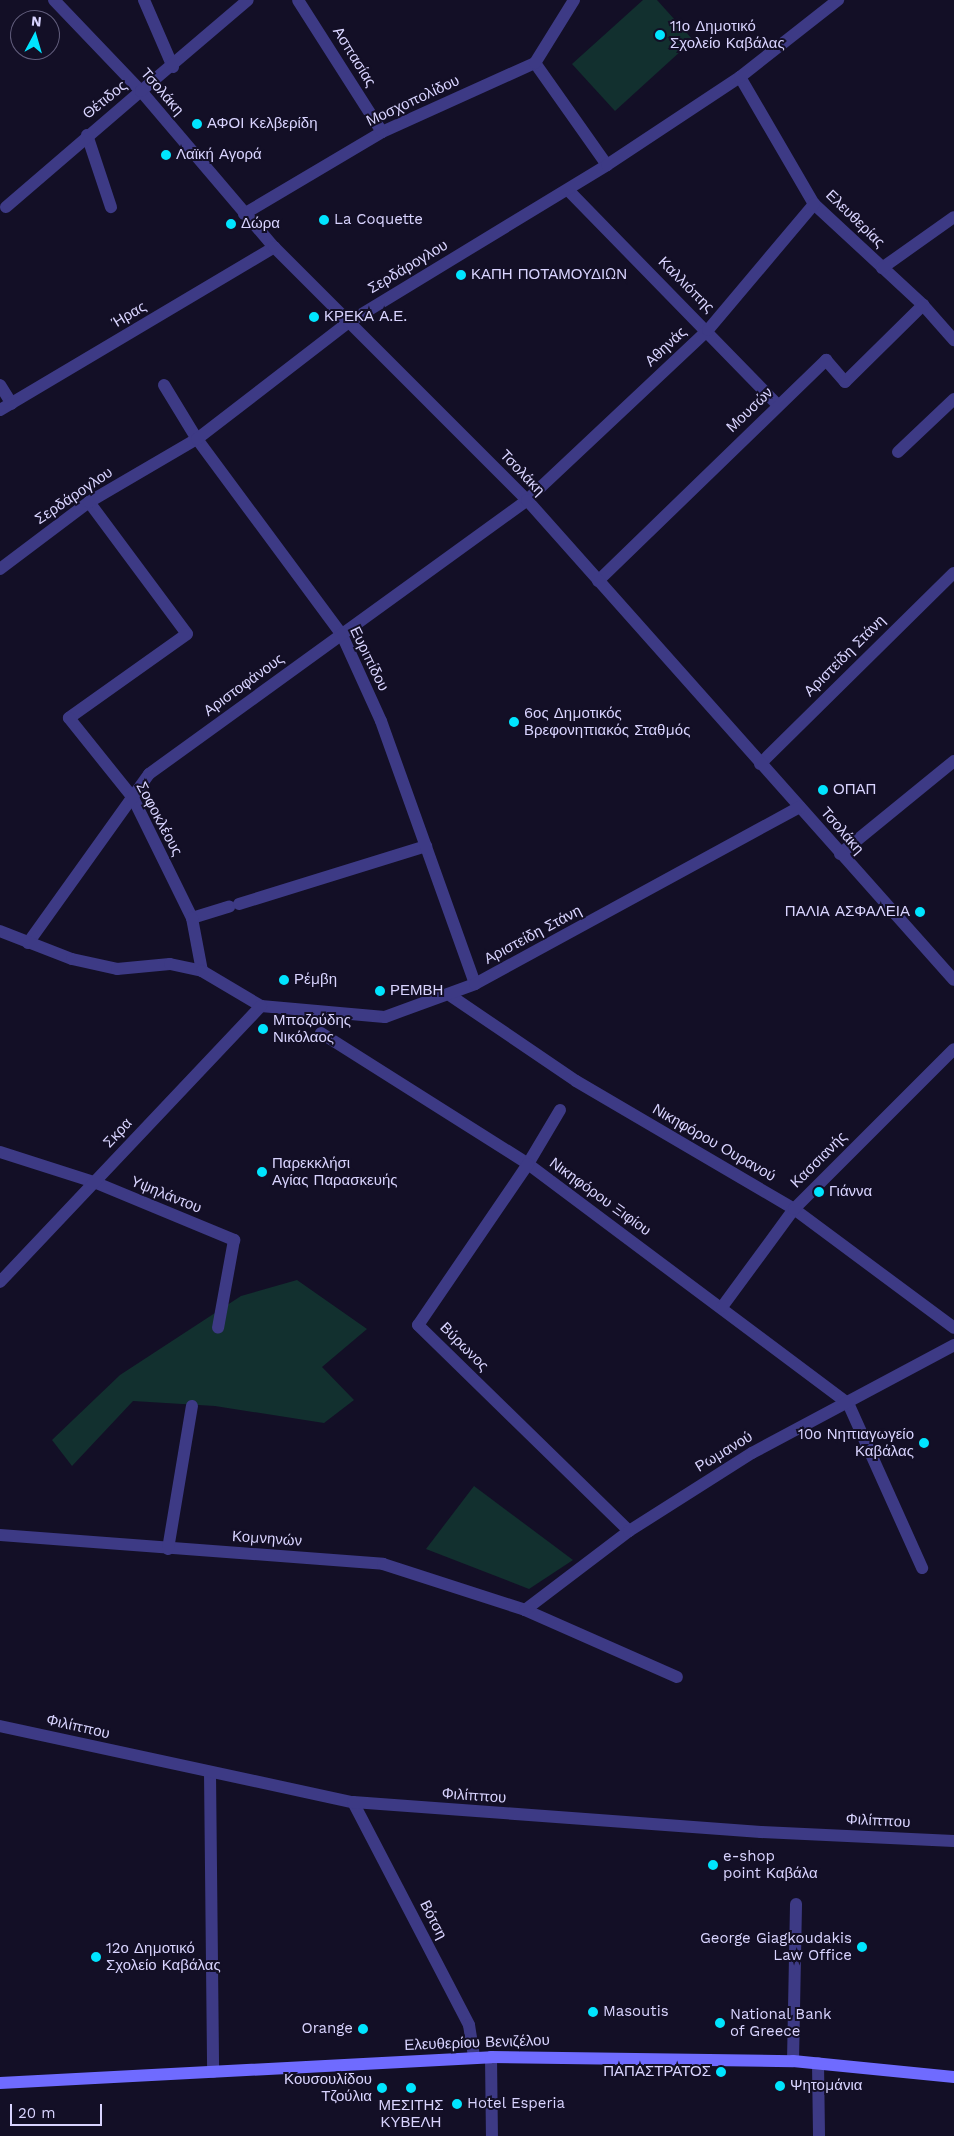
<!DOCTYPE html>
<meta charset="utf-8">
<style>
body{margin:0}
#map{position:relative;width:954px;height:2136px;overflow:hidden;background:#130f26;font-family:"Work Sans",sans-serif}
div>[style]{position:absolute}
.green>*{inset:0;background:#12302f}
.pedestrian>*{height:12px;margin:-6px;padding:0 6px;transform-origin:6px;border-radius:6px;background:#3d3a85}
.minor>*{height:12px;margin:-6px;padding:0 6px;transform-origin:6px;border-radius:6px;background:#3d3a85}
.tertiary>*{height:12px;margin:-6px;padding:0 6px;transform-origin:6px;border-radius:6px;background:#3d3a85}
.secondary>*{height:12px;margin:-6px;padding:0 6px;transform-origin:6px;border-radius:6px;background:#6f6bff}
.dots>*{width:14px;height:14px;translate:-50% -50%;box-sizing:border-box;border:2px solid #130f26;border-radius:50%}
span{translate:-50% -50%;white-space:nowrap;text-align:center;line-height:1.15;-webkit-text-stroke:4px #130f26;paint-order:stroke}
.poi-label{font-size:15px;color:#d9d4ff}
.left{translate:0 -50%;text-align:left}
.right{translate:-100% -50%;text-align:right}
.street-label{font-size:15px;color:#d9d4ff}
.north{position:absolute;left:10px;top:10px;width:50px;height:50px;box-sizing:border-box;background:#130f26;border:1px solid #625e7d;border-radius:50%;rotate:6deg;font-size:14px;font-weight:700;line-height:20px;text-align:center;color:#d9d4ff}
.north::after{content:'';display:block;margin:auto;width:18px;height:22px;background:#00e5ff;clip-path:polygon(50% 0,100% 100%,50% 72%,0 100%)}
.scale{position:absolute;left:10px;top:2104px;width:92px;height:22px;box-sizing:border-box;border:2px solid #d9d4ff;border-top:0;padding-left:6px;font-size:15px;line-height:18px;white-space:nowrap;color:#d9d4ff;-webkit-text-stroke:4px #130f26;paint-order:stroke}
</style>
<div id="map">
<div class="green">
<div style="clip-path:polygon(643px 0,657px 0,693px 40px,615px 111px,572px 64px)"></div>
<div style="clip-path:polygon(297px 1280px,367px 1329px,322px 1367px,354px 1400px,324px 1423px,215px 1406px,133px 1401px,72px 1466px,52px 1440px,120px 1375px,241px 1296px)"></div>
<div style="clip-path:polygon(474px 1486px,573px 1560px,529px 1589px,426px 1549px)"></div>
</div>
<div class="pedestrian">
<div style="left:133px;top:798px;width:134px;rotate:63.8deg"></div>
<div style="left:192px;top:918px;width:39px;rotate:-17deg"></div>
<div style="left:239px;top:904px;width:196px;rotate:-17.2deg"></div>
</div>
<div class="minor">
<div style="left:535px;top:63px;width:125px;rotate:54.8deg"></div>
<div style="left:740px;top:77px;width:147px;rotate:59.8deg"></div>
<div style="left:814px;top:204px;width:149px;rotate:42.8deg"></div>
<div style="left:923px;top:305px;width:47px;rotate:48.5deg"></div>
<div style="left:382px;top:132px;width:168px;rotate:-24.3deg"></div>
<div style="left:535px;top:63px;width:74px;rotate:-58.2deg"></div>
<div style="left:87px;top:135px;width:76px;rotate:71.6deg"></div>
<div style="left:568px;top:190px;width:301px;rotate:45.7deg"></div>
<div style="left:6px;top:207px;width:178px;rotate:-40.7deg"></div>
<div style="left:882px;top:268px;width:88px;rotate:-35.3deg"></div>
<div style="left:0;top:385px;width:22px;rotate:58deg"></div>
<div style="left:164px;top:385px;width:63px;rotate:58.6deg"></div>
<div style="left:197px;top:439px;width:244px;rotate:53.5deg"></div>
<div style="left:342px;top:635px;width:94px;rotate:65.6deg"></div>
<div style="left:381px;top:721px;width:279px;rotate:70.3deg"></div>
<div style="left:0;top:410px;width:319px;rotate:-30.7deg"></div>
<div style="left:898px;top:452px;width:77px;rotate:-43.4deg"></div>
<div style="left:89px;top:502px;width:164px;rotate:53.4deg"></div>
<div style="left:187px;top:634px;width:145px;rotate:144.6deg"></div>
<div style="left:69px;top:718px;width:102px;rotate:51.3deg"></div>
<div style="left:0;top:569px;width:111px;rotate:-37deg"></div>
<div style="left:89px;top:502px;width:125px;rotate:-30.3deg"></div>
<div style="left:197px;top:439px;width:192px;rotate:-37.6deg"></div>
<div style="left:598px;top:581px;width:318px;rotate:-44.1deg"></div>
<div style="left:826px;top:360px;width:29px;rotate:49deg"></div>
<div style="left:845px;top:382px;width:110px;rotate:-44.6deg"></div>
<div style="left:760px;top:764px;width:272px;rotate:-44.6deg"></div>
<div style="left:840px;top:854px;width:147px;rotate:-39.2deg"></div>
<div style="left:192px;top:918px;width:54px;rotate:79.3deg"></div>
<div style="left:28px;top:943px;width:208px;rotate:-54.4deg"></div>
<div style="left:149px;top:774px;width:467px;rotate:-35.9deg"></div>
<div style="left:527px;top:500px;width:248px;rotate:-43.2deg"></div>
<div style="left:708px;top:330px;width:165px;rotate:-49.9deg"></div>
<div style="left:451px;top:996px;width:151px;rotate:34.2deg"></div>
<div style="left:576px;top:1081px;width:253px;rotate:30.4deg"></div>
<div style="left:794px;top:1209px;width:199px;rotate:36.6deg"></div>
<div style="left:321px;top:1033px;width:245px;rotate:32.3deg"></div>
<div style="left:528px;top:1164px;width:399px;rotate:36.8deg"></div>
<div style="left:848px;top:1403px;width:181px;rotate:65.8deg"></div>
<div style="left:560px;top:1110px;width:63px;rotate:120.7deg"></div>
<div style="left:528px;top:1164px;width:195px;rotate:124.3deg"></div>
<div style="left:418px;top:1325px;width:295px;rotate:44.3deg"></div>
<div style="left:94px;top:1182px;width:152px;rotate:22.5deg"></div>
<div style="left:234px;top:1240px;width:89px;rotate:100.3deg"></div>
<div style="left:722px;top:1307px;width:122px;rotate:-53.7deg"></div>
<div style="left:794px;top:1209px;width:226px;rotate:-45deg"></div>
<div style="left:0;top:1535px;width:384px;rotate:4.3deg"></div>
<div style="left:383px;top:1564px;width:149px;rotate:17.9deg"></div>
<div style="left:525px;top:1610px;width:166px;rotate:23.8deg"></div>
<div style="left:168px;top:1549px;width:145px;rotate:-80.5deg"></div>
<div style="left:525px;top:1610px;width:131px;rotate:-37.2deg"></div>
<div style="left:629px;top:1531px;width:146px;rotate:-32.4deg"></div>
<div style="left:752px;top:1453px;width:229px;rotate:-28.1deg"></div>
<div style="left:210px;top:1773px;width:299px;rotate:89.4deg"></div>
<div style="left:353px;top:1802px;width:251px;rotate:62.5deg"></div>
<div style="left:469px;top:2025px;width:33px;rotate:81deg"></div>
<div style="left:491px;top:2057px;width:79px;rotate:89.3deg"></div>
<div style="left:793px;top:2061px;width:157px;rotate:-88.9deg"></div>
<div style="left:818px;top:2063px;width:73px;rotate:89.2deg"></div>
</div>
<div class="tertiary">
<div style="left:54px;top:0;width:126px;rotate:46.3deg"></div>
<div style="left:141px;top:91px;width:205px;rotate:49.6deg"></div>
<div style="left:274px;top:247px;width:358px;rotate:45deg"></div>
<div style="left:527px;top:500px;width:642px;rotate:48.34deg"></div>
<div style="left:144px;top:0;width:73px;rotate:66.6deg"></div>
<div style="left:141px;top:91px;width:140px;rotate:-40.4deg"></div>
<div style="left:244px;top:214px;width:161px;rotate:-30.7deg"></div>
<div style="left:382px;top:132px;width:156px;rotate:-122.5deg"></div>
<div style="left:349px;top:322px;width:302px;rotate:-31.3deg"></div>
<div style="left:607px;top:165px;width:159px;rotate:-33.5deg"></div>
<div style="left:740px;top:77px;width:125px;rotate:-38.2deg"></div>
<div style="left:0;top:931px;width:77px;rotate:21.3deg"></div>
<div style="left:72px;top:959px;width:46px;rotate:12.5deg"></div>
<div style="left:117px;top:969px;width:53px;rotate:-5.4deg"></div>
<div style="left:170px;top:964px;width:33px;rotate:12deg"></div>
<div style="left:202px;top:971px;width:69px;rotate:30.7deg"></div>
<div style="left:261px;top:1006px;width:124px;rotate:5.1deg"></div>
<div style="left:385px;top:1017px;width:96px;rotate:-20.1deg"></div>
<div style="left:475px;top:984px;width:370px;rotate:-28.6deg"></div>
<div style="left:0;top:1152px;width:99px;rotate:17.7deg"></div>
<div style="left:0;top:1282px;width:380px;rotate:-46.6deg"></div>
<div style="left:0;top:1726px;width:361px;rotate:12.2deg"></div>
<div style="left:353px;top:1802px;width:409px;rotate:4.2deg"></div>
<div style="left:761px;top:1832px;width:193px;rotate:2.7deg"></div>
</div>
<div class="secondary">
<div style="left:0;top:2083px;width:492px;rotate:-3deg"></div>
<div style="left:491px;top:2057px;width:302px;rotate:0.8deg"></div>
<div style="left:793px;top:2061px;width:162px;rotate:5.7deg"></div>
</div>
<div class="dots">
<div style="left:660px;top:35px;background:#00e5ff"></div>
<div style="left:197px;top:124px;background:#00e5ff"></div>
<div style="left:166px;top:155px;background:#00e5ff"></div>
<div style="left:324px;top:220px;background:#00e5ff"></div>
<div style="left:231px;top:224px;background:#00e5ff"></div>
<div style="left:461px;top:275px;background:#00e5ff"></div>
<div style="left:314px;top:317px;background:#00e5ff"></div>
<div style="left:514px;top:722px;background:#00e5ff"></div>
<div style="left:823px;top:790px;background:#00e5ff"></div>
<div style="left:920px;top:912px;background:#00e5ff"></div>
<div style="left:284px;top:980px;background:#00e5ff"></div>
<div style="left:380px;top:991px;background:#00e5ff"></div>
<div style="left:263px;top:1029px;background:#00e5ff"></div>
<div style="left:262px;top:1172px;background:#00e5ff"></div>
<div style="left:819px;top:1192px;background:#00e5ff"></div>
<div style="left:924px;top:1443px;background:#00e5ff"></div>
<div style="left:713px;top:1865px;background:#00e5ff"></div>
<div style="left:862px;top:1947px;background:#00e5ff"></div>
<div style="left:96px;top:1957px;background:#00e5ff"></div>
<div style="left:593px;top:2012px;background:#00e5ff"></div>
<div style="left:720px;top:2023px;background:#00e5ff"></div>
<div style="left:363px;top:2029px;background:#00e5ff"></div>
<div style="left:721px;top:2072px;background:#00e5ff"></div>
<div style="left:780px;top:2086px;background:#00e5ff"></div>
<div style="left:382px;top:2088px;background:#00e5ff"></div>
<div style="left:411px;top:2088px;background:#00e5ff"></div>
<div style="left:457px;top:2104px;background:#00e5ff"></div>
</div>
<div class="poi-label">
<span class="left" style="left:670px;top:35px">11ο Δημοτικό<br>Σχολείο Καβάλας</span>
<span class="left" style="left:207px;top:124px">ΑΦΟΙ Κελβερίδη</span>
<span class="left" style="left:176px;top:155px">Λαϊκή Αγορά</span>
<span class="left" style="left:334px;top:220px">La Coquette</span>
<span class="left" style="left:241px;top:224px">Δώρα</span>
<span class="left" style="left:471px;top:275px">ΚΑΠΗ ΠΟΤΑΜΟΥΔΙΩΝ</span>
<span class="left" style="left:324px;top:317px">ΚΡΕΚΑ Α.Ε.</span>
<span class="left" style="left:524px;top:722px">6ος Δημοτικός<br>Βρεφονηπιακός Σταθμός</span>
<span class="left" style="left:833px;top:790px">ΟΠΑΠ</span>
<span class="right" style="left:910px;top:912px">ΠΑΛΙΑ ΑΣΦΑΛΕΙΑ</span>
<span class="left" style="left:294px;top:980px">Ρέμβη</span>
<span class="left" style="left:390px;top:991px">ΡΕΜΒΗ</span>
<span class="left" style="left:273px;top:1029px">Μποζούδης<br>Νικόλαος</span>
<span class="left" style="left:272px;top:1172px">Παρεκκλήσι<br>Αγίας Παρασκευής</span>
<span class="left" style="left:829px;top:1192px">Γιάννα</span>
<span class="right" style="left:914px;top:1443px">10ο Νηπιαγωγείο<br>Καβάλας</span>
<span class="left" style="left:723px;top:1865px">e-shop<br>point Καβάλα</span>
<span class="right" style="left:852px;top:1947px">George Giagkoudakis<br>Law Office</span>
<span class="left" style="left:106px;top:1957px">12ο Δημοτικό<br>Σχολείο Καβάλας</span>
<span class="left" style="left:603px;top:2012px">Masoutis</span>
<span class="left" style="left:730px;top:2023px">National Bank<br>of Greece</span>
<span class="right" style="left:353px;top:2029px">Orange</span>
<span class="right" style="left:711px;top:2072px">ΠΑΠΑΣΤΡΑΤΟΣ</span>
<span class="right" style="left:372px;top:2088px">Κουσουλίδου<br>Τζούλια</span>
<span class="left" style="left:790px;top:2086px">Ψητομάνια</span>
<span class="left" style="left:467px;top:2104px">Hotel Esperia</span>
<span style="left:411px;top:2114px">ΜΕΣΙΤΗΣ<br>ΚΥΒΕΛΗ</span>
</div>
<div class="street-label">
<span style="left:354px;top:57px;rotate:58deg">Ασπασίας</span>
<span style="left:162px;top:92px;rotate:49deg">Τσολάκη</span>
<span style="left:105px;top:100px;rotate:-39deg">Θέτιδος</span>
<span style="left:413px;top:101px;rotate:-25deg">Μοσχοπολίδου</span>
<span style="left:855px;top:219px;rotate:44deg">Ελευθερίας</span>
<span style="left:408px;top:267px;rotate:-31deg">Σερδάρογλου</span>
<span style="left:686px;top:285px;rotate:45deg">Καλλιόπης</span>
<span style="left:129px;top:315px;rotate:-31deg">Ήρας</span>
<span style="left:666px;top:347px;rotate:-43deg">Αθηνάς</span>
<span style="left:750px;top:410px;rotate:-44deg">Μουσών</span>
<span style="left:522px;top:473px;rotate:46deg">Τσολάκη</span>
<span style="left:74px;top:496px;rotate:-34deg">Σερδάρογλου</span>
<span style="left:845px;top:656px;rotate:-45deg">Αριστείδη Στάνη</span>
<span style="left:369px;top:659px;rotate:64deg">Ευριπίδου</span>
<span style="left:244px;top:685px;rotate:-36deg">Αριστοφάνους</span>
<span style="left:159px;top:819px;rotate:62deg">Σοφοκλέους</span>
<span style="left:842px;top:831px;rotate:49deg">Τσολάκη</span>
<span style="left:533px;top:935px;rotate:-28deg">Αριστείδη Στάνη</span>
<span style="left:118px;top:1133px;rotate:-47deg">Σκρα</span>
<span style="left:714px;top:1143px;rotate:30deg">Νικηφόρου Ουρανού</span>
<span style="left:819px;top:1160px;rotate:-45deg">Κασσιανής</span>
<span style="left:166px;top:1195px;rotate:22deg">Υψηλάντου</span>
<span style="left:600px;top:1197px;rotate:36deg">Νικηφόρου Ξιφίου</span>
<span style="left:464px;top:1347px;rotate:45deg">Βύρωνος</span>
<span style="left:724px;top:1452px;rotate:-31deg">Ρωμανού</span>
<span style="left:267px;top:1539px;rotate:4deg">Κομνηνών</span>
<span style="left:78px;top:1727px;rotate:13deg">Φιλίππου</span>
<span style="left:474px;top:1796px;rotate:4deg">Φιλίππου</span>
<span style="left:878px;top:1821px;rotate:3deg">Φιλίππου</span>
<span style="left:433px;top:1920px;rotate:63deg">Βότση</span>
<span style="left:477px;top:2043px;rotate:-2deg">Ελευθερίου Βενιζέλου</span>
</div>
<div class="north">N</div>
<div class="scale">20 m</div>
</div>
